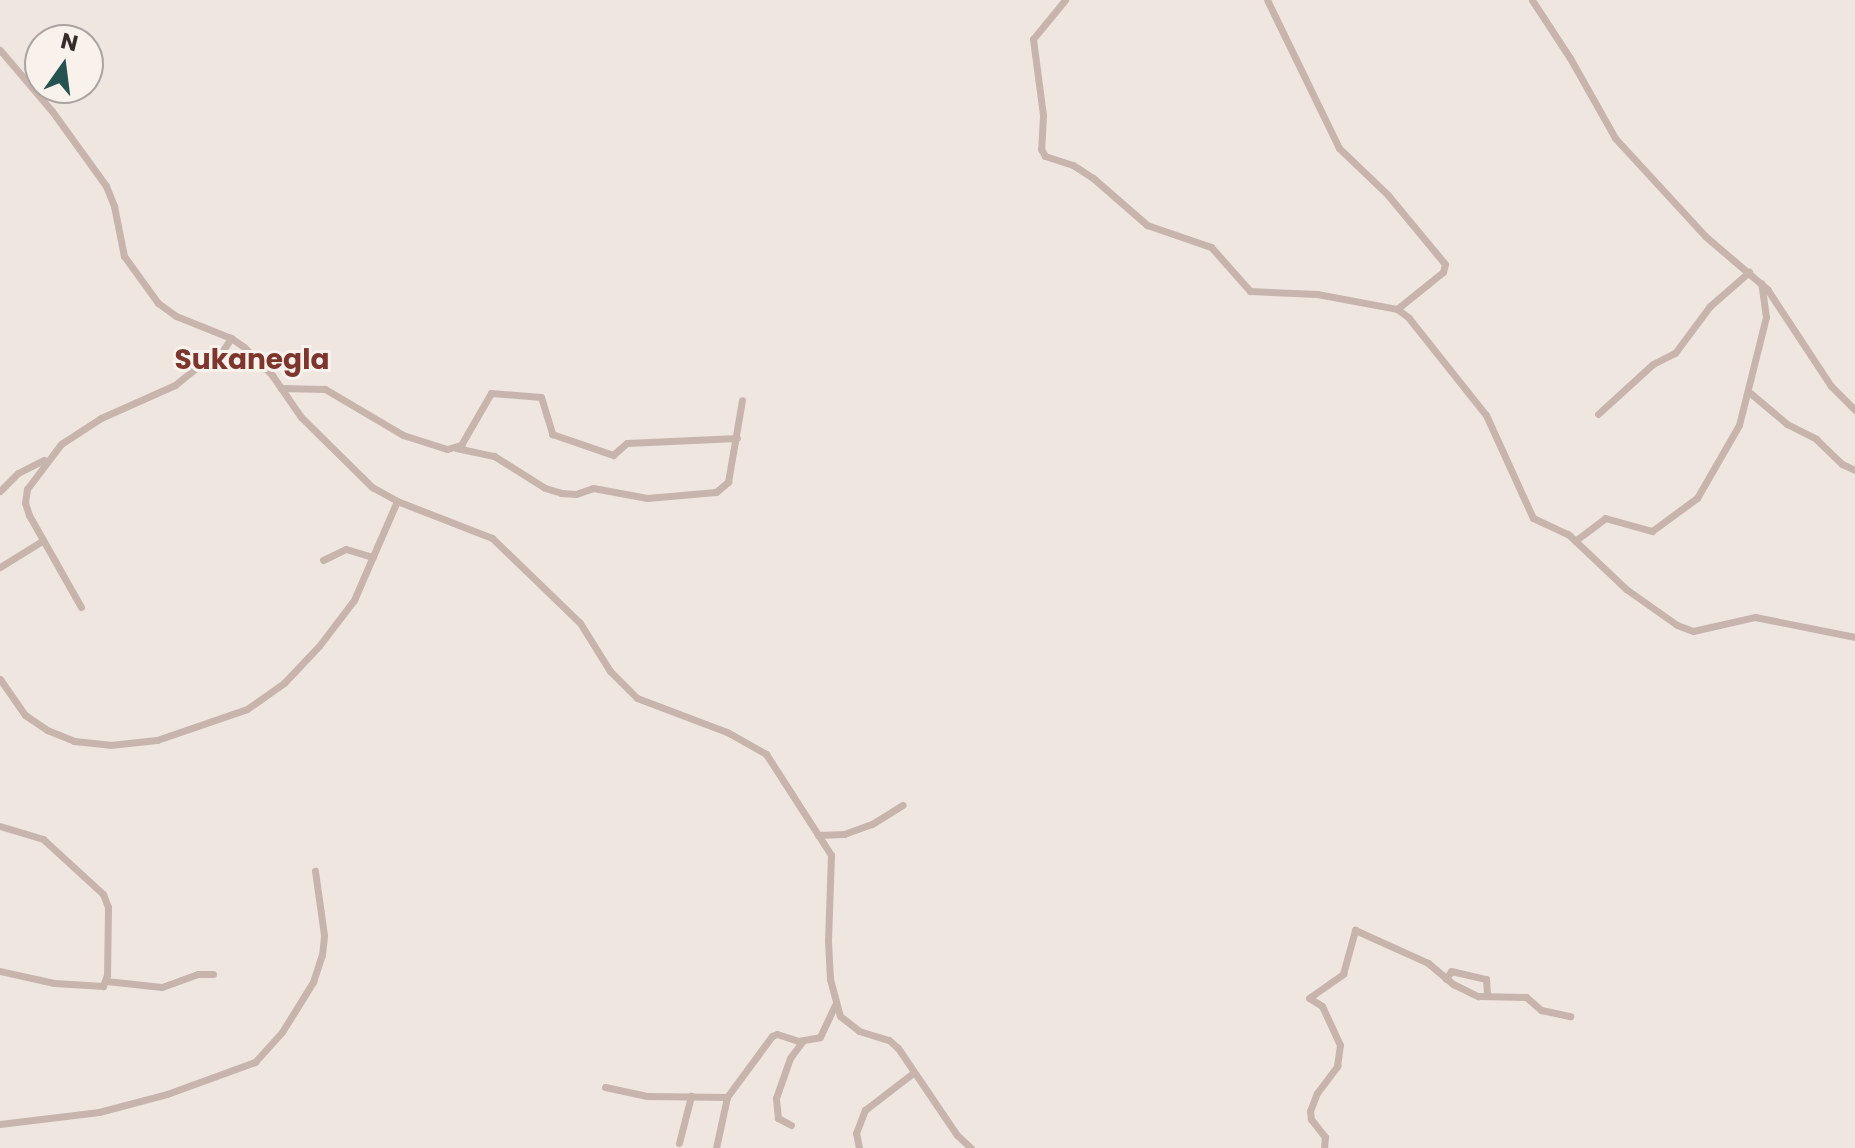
<!DOCTYPE html>
<style>
body{margin:0}
#map{position:relative;width:1855px;height:1148px;overflow:hidden;background:#f0e6e0;font-family:Poppins,sans-serif}
div>[style]{position:absolute}
.street>*{height:7px;margin:-3.5px;padding:0 3.5px;transform-origin:3.5px;border-radius:3.5px;background:#c7b5ad}
span{translate:-50% -50%;white-space:nowrap;text-align:center;line-height:1.15;-webkit-text-stroke:6px #f8f1ec;paint-order:stroke}
.quarter-label{font-size:28px;color:#7c362d;font-weight:700}
.north{position:absolute;left:24px;top:24px;width:80px;height:80px;box-sizing:border-box;background:#f8f1ec;border:2px solid #aaa39f;border-radius:50%;rotate:14deg;font-size:22px;font-weight:700;line-height:32px;text-align:center;color:#362d2b}
.north::after{content:'';display:block;margin:auto;width:28px;height:36px;background:#255350;clip-path:polygon(50% 0,100% 100%,50% 72%,0 100%)}
</style>
<div id="map">
<div class="street">
<div style="left:1065px;top:0;width:50px;rotate:129.4deg"></div>
<div style="left:1033px;top:39px;width:77px;rotate:82.5deg"></div>
<div style="left:1043px;top:115px;width:34px;rotate:93deg"></div>
<div style="left:1041px;top:149px;width:8px;rotate:60deg"></div>
<div style="left:1045px;top:156px;width:29px;rotate:18deg"></div>
<div style="left:1073px;top:165px;width:24px;rotate:33deg"></div>
<div style="left:1093px;top:178px;width:72px;rotate:41deg"></div>
<div style="left:1147px;top:225px;width:68px;rotate:19deg"></div>
<div style="left:1211px;top:247px;width:59px;rotate:48.4deg"></div>
<div style="left:1250px;top:291px;width:67px;rotate:2.6deg"></div>
<div style="left:1317px;top:294px;width:81px;rotate:10.6deg"></div>
<div style="left:1397px;top:309px;width:59px;rotate:-38.8deg"></div>
<div style="left:1443px;top:272px;width:8px;rotate:-76deg"></div>
<div style="left:1445px;top:264px;width:89px;rotate:-129.6deg"></div>
<div style="left:1388px;top:195px;width:68px;rotate:-136.2deg"></div>
<div style="left:1339px;top:148px;width:165px;rotate:-115.9deg"></div>
<div style="left:1532px;top:0;width:69px;rotate:56.8deg"></div>
<div style="left:1570px;top:58px;width:92px;rotate:60.6deg"></div>
<div style="left:1615px;top:138px;width:133px;rotate:47.4deg"></div>
<div style="left:1705px;top:236px;width:82px;rotate:40.5deg"></div>
<div style="left:1767px;top:289px;width:116px;rotate:56.6deg"></div>
<div style="left:1831px;top:386px;width:34px;rotate:45deg"></div>
<div style="left:0;top:50px;width:80px;rotate:49.6deg"></div>
<div style="left:52px;top:111px;width:92px;rotate:54.2deg"></div>
<div style="left:106px;top:186px;width:22px;rotate:68deg"></div>
<div style="left:114px;top:206px;width:51px;rotate:78.7deg"></div>
<div style="left:124px;top:256px;width:58px;rotate:54.1deg"></div>
<div style="left:158px;top:303px;width:22px;rotate:36deg"></div>
<div style="left:176px;top:316px;width:59px;rotate:21.8deg"></div>
<div style="left:231px;top:338px;width:16px;rotate:35deg"></div>
<div style="left:244px;top:347px;width:40px;rotate:45deg"></div>
<div style="left:272px;top:375px;width:51px;rotate:55.4deg"></div>
<div style="left:301px;top:417px;width:100px;rotate:44.6deg"></div>
<div style="left:372px;top:487px;width:29px;rotate:29deg"></div>
<div style="left:397px;top:501px;width:102px;rotate:21.3deg"></div>
<div style="left:492px;top:538px;width:122px;rotate:44deg"></div>
<div style="left:580px;top:623px;width:57px;rotate:58deg"></div>
<div style="left:610px;top:671px;width:38px;rotate:45deg"></div>
<div style="left:637px;top:698px;width:96px;rotate:20.7deg"></div>
<div style="left:727px;top:732px;width:45px;rotate:29.4deg"></div>
<div style="left:766px;top:754px;width:120px;rotate:57.2deg"></div>
<div style="left:831px;top:855px;width:86px;rotate:92deg"></div>
<div style="left:828px;top:941px;width:38px;rotate:87deg"></div>
<div style="left:830px;top:979px;width:38px;rotate:75deg"></div>
<div style="left:840px;top:1016px;width:24px;rotate:38deg"></div>
<div style="left:859px;top:1031px;width:31px;rotate:17deg"></div>
<div style="left:889px;top:1040px;width:12px;rotate:42deg"></div>
<div style="left:898px;top:1048px;width:105px;rotate:55.9deg"></div>
<div style="left:957px;top:1135px;width:19px;rotate:43deg"></div>
<div style="left:1397px;top:309px;width:14px;rotate:36deg"></div>
<div style="left:1408px;top:317px;width:125px;rotate:51.5deg"></div>
<div style="left:1486px;top:415px;width:113px;rotate:65.5deg"></div>
<div style="left:1533px;top:518px;width:38px;rotate:25deg"></div>
<div style="left:1568px;top:534px;width:80px;rotate:43.5deg"></div>
<div style="left:1626px;top:589px;width:62px;rotate:35.2deg"></div>
<div style="left:1677px;top:625px;width:17px;rotate:21deg"></div>
<div style="left:1693px;top:631px;width:64px;rotate:-12.7deg"></div>
<div style="left:1755px;top:617px;width:102px;rotate:11.3deg"></div>
<div style="left:281px;top:388px;width:44px;rotate:1.3deg"></div>
<div style="left:325px;top:389px;width:91px;rotate:30.5deg"></div>
<div style="left:403px;top:435px;width:46px;rotate:17.7deg"></div>
<div style="left:447px;top:449px;width:15px;rotate:-16deg"></div>
<div style="left:461px;top:445px;width:60px;rotate:-60deg"></div>
<div style="left:491px;top:393px;width:50px;rotate:4.6deg"></div>
<div style="left:541px;top:397px;width:39px;rotate:73deg"></div>
<div style="left:552px;top:434px;width:65px;rotate:19deg"></div>
<div style="left:613px;top:455px;width:18px;rotate:-41deg"></div>
<div style="left:627px;top:443px;width:110px;rotate:-2.6deg"></div>
<div style="left:1749px;top:392px;width:50px;rotate:40.1deg"></div>
<div style="left:1787px;top:424px;width:33px;rotate:27deg"></div>
<div style="left:1816px;top:439px;width:36px;rotate:44deg"></div>
<div style="left:1842px;top:464px;width:14px;rotate:25deg"></div>
<div style="left:1598px;top:414px;width:74px;rotate:-42.3deg"></div>
<div style="left:1653px;top:364px;width:25px;rotate:-27deg"></div>
<div style="left:1675px;top:353px;width:59px;rotate:-53.3deg"></div>
<div style="left:1710px;top:306px;width:52px;rotate:-41.1deg"></div>
<div style="left:456px;top:448px;width:39px;rotate:12deg"></div>
<div style="left:494px;top:456px;width:60px;rotate:32.1deg"></div>
<div style="left:545px;top:488px;width:17px;rotate:17deg"></div>
<div style="left:561px;top:493px;width:15px;rotate:4deg"></div>
<div style="left:576px;top:494px;width:18px;rotate:-19deg"></div>
<div style="left:593px;top:488px;width:55px;rotate:10.5deg"></div>
<div style="left:647px;top:498px;width:69px;rotate:-5deg"></div>
<div style="left:716px;top:492px;width:16px;rotate:-40deg"></div>
<div style="left:728px;top:482px;width:83px;rotate:-80.3deg"></div>
<div style="left:0;top:491px;width:25px;rotate:-45deg"></div>
<div style="left:18px;top:473px;width:29px;rotate:-27deg"></div>
<div style="left:1575px;top:541px;width:38px;rotate:-37deg"></div>
<div style="left:1605px;top:518px;width:49px;rotate:15.5deg"></div>
<div style="left:1652px;top:531px;width:56px;rotate:-36.3deg"></div>
<div style="left:1697px;top:498px;width:84px;rotate:-60.1deg"></div>
<div style="left:1739px;top:425px;width:111px;rotate:-76deg"></div>
<div style="left:1766px;top:317px;width:34px;rotate:-98deg"></div>
<div style="left:323px;top:560px;width:25px;rotate:-26deg"></div>
<div style="left:346px;top:549px;width:28px;rotate:17deg"></div>
<div style="left:0;top:567px;width:49px;rotate:-31.8deg"></div>
<div style="left:81px;top:607px;width:106px;rotate:-119.5deg"></div>
<div style="left:29px;top:515px;width:13px;rotate:-108deg"></div>
<div style="left:25px;top:503px;width:14px;rotate:-82deg"></div>
<div style="left:27px;top:489px;width:56px;rotate:-52.9deg"></div>
<div style="left:61px;top:444px;width:48px;rotate:-33deg"></div>
<div style="left:101px;top:418px;width:81px;rotate:-24deg"></div>
<div style="left:175px;top:385px;width:36px;rotate:-39deg"></div>
<div style="left:203px;top:362px;width:16px;rotate:-15deg"></div>
<div style="left:218px;top:358px;width:24px;rotate:-57deg"></div>
<div style="left:0;top:679px;width:44px;rotate:55.2deg"></div>
<div style="left:25px;top:715px;width:27px;rotate:34deg"></div>
<div style="left:47px;top:730px;width:29px;rotate:22deg"></div>
<div style="left:74px;top:741px;width:36px;rotate:6deg"></div>
<div style="left:110px;top:745px;width:47px;rotate:-6.1deg"></div>
<div style="left:157px;top:740px;width:95px;rotate:-19deg"></div>
<div style="left:247px;top:709px;width:45px;rotate:-35.1deg"></div>
<div style="left:284px;top:683px;width:51px;rotate:-46.6deg"></div>
<div style="left:319px;top:646px;width:58px;rotate:-52.7deg"></div>
<div style="left:354px;top:600px;width:108px;rotate:-66.5deg"></div>
<div style="left:0;top:826px;width:45px;rotate:16.8deg"></div>
<div style="left:43px;top:839px;width:81px;rotate:42.5deg"></div>
<div style="left:103px;top:894px;width:14px;rotate:69deg"></div>
<div style="left:108px;top:907px;width:68px;rotate:90.8deg"></div>
<div style="left:107px;top:975px;width:12px;rotate:110deg"></div>
<div style="left:103px;top:986px;width:49px;rotate:-176.5deg"></div>
<div style="left:54px;top:983px;width:55px;rotate:-167.5deg"></div>
<div style="left:818px;top:835px;width:26px;rotate:-2deg"></div>
<div style="left:844px;top:834px;width:30px;rotate:-20deg"></div>
<div style="left:872px;top:824px;width:36px;rotate:-32deg"></div>
<div style="left:1446px;top:979px;width:9px;rotate:-58deg"></div>
<div style="left:1451px;top:971px;width:36px;rotate:13deg"></div>
<div style="left:1486px;top:979px;width:16px;rotate:86deg"></div>
<div style="left:106px;top:981px;width:56px;rotate:6.1deg"></div>
<div style="left:162px;top:987px;width:38px;rotate:-20deg"></div>
<div style="left:198px;top:974px;width:15px"></div>
<div style="left:605px;top:1087px;width:43px;rotate:12.1deg"></div>
<div style="left:647px;top:1096px;width:80px;rotate:0.7deg"></div>
<div style="left:0;top:1124px;width:100px;rotate:-6.9deg"></div>
<div style="left:99px;top:1112px;width:70px;rotate:-14.8deg"></div>
<div style="left:167px;top:1094px;width:94px;rotate:-20deg"></div>
<div style="left:255px;top:1062px;width:40px;rotate:-48deg"></div>
<div style="left:282px;top:1032px;width:59px;rotate:-58.2deg"></div>
<div style="left:313px;top:982px;width:28px;rotate:-72deg"></div>
<div style="left:322px;top:955px;width:20px;rotate:-84deg"></div>
<div style="left:324px;top:935px;width:65px;rotate:-98deg"></div>
<div style="left:791px;top:1125px;width:15px;rotate:-152deg"></div>
<div style="left:778px;top:1118px;width:20px;rotate:-96deg"></div>
<div style="left:776px;top:1098px;width:42px;rotate:-70.7deg"></div>
<div style="left:790px;top:1058px;width:21px;rotate:-53deg"></div>
<div style="left:679px;top:1143px;width:49px;rotate:-75.7deg"></div>
<div style="left:716px;top:1148px;width:52px;rotate:-77.8deg"></div>
<div style="left:727px;top:1097px;width:76px;rotate:-53.6deg"></div>
<div style="left:772px;top:1036px;width:5px;rotate:-22deg"></div>
<div style="left:777px;top:1034px;width:22px;rotate:18deg"></div>
<div style="left:798px;top:1041px;width:22px;rotate:-10deg"></div>
<div style="left:820px;top:1037px;width:35px;rotate:-65deg"></div>
<div style="left:859px;top:1148px;width:15px;rotate:-101deg"></div>
<div style="left:856px;top:1133px;width:25px;rotate:-69deg"></div>
<div style="left:865px;top:1110px;width:61px;rotate:-37.6deg"></div>
<div style="left:1324px;top:1148px;width:11px;rotate:-85deg"></div>
<div style="left:1325px;top:1137px;width:23px;rotate:-128deg"></div>
<div style="left:1311px;top:1119px;width:8px;rotate:-97deg"></div>
<div style="left:1310px;top:1111px;width:19px;rotate:-69deg"></div>
<div style="left:1317px;top:1093px;width:34px;rotate:-53deg"></div>
<div style="left:1337px;top:1066px;width:21px;rotate:-82deg"></div>
<div style="left:1340px;top:1045px;width:43px;rotate:-114.8deg"></div>
<div style="left:1322px;top:1006px;width:15px;rotate:-148deg"></div>
<div style="left:1309px;top:998px;width:42px;rotate:-35.2deg"></div>
<div style="left:1343px;top:974px;width:46px;rotate:-74.7deg"></div>
<div style="left:1355px;top:930px;width:80px;rotate:24.3deg"></div>
<div style="left:1428px;top:963px;width:33px;rotate:40deg"></div>
<div style="left:1453px;top:984px;width:28px;rotate:26deg"></div>
<div style="left:1478px;top:996px;width:48px;rotate:1.2deg"></div>
<div style="left:1526px;top:997px;width:20px;rotate:41deg"></div>
<div style="left:1541px;top:1010px;width:30px;rotate:12deg"></div>
</div>
<div class="quarter-label">
<span style="left:252px;top:360px">Sukanegla</span>
</div>
<div class="north">N</div>
</div>
